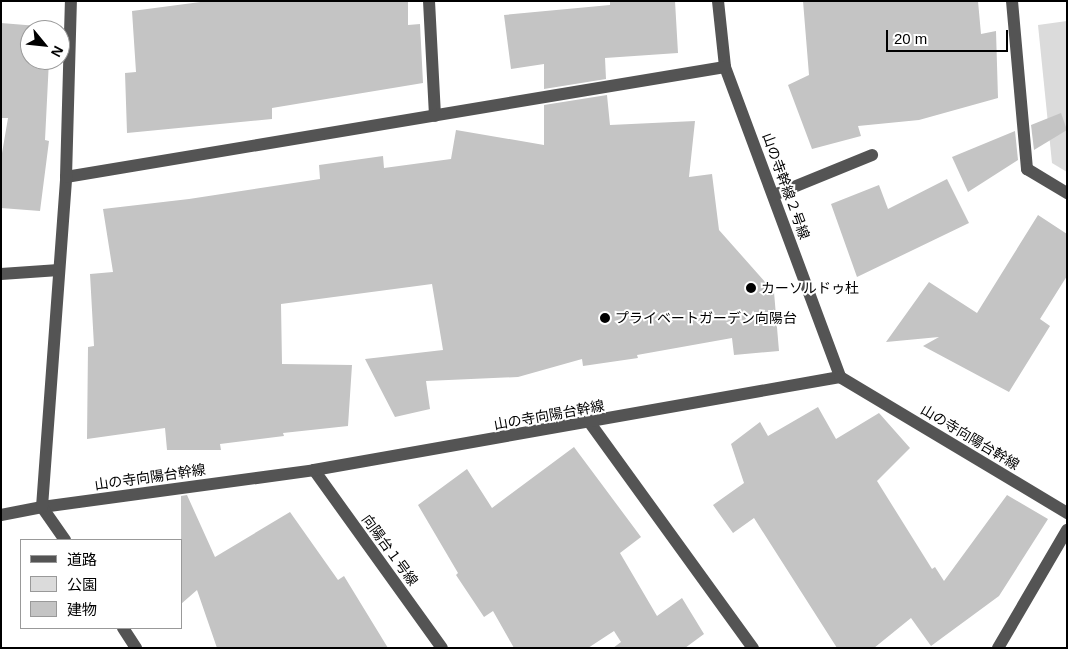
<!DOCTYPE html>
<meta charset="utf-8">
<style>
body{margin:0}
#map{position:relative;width:1068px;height:649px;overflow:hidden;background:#fff;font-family:Arial,"Noto Sans JP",sans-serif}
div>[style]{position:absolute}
.green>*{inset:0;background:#dbdbdb}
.building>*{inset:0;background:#c4c4c4}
.minor>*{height:12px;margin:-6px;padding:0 6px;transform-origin:6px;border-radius:6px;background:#545454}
.dots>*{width:14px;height:14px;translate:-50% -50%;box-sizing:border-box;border:2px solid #fff;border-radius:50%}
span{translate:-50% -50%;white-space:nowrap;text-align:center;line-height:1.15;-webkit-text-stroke:4px #fff;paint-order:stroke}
.street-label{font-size:14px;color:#000}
.poi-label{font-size:14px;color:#000}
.left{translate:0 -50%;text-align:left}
.frame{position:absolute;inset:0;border:2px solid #000;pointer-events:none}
.legend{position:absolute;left:20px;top:539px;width:162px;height:90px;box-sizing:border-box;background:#fff;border:1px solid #999;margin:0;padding:6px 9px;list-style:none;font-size:15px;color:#000}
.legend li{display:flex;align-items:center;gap:10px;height:25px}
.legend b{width:25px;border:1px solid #999}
.north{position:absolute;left:20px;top:20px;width:50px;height:50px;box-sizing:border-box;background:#fff;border:1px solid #999;border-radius:50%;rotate:118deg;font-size:14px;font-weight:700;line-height:20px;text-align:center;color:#000}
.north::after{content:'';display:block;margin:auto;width:18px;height:22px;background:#000;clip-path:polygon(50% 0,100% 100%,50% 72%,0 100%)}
.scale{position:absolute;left:886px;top:30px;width:122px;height:22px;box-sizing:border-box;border:2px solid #000;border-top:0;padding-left:6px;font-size:15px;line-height:18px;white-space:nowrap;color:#000;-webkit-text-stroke:4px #fff;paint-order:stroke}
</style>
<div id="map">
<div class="green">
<div style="clip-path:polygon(1067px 21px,1067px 172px,1052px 163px,1038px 25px)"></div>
</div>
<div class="building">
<div style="clip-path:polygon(208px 1px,408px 1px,408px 25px,420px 24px,423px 83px,272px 108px,272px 119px,127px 133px,125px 73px,136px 72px,132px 11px)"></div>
<div style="clip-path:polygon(610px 1px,675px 1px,678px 53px,605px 58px,606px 79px,544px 89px,544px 64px,511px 69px,504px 15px,610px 5px)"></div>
<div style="clip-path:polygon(803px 1px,978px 1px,981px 34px,996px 31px,998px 98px,919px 120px,858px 126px,861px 136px,812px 149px,788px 85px,809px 75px)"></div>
<div style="clip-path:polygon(1px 23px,50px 27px,50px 30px,30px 30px,30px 60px,49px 60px,45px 140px,49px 141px,40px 211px,1px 208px,1px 159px,8px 118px,1px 118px)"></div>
<div style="clip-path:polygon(607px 95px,610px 125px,695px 121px,689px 177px,712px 174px,719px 230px,774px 292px,779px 351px,734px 355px,732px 338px,637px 355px,638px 358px,583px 366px,582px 359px,518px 377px,426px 381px,430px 409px,395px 417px,365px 359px,443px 350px,432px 284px,281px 304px,282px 364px,352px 365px,348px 426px,283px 433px,284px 436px,220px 444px,221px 450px,167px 450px,165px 428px,87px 439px,88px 347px,94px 346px,90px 274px,113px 272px,103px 209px,189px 199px,320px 179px,319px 165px,383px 156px,384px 168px,451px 159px,456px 130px,544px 145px,544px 105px)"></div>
<div style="clip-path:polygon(1061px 113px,1067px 130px,1034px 150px,1031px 125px)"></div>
<div style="clip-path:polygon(1015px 131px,1018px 160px,968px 192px,952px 157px)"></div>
<div style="clip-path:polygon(947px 179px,969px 223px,857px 277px,831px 204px,879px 185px,888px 209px)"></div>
<div style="clip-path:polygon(1038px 215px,1067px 234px,1067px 276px,1040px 319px,1050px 326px,1009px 392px,923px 346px,939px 337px,886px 342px,929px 282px,977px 313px)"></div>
<div style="clip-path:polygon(818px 407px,836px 439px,879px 413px,910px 448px,877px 481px,932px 569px,935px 567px,944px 581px,1007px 495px,1048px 519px,999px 596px,931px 646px,911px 618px,874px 648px,837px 648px,754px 518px,733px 533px,713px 505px,744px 483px,731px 444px,760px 422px,768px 436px)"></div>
<div style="clip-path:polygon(574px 447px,641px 537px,620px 553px,657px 616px,682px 598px,704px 634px,685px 648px,613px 648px,621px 642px,614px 631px,588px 648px,514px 648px,493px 611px,484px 617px,456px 575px,458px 573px,418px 505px,467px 469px,492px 508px)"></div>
<div style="clip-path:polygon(187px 495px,215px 557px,290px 512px,338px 580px,344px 576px,388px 648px,217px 648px,197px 590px,181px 604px,181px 496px)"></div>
</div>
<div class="minor">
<div style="left:429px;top:1px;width:115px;rotate:87deg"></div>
<div style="left:718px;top:1px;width:66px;rotate:83.9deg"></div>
<div style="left:725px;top:67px;width:331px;rotate:69.6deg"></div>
<div style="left:1012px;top:1px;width:169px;rotate:84.9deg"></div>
<div style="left:1027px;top:169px;width:47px;rotate:31deg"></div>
<div style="left:66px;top:177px;width:668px;rotate:-9.48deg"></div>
<div style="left:774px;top:195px;width:106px;rotate:-22.2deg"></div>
<div style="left:1px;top:274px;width:58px;rotate:-3.9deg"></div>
<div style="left:590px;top:423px;width:278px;rotate:54.1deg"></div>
<div style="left:314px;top:470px;width:219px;rotate:54.3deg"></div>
<div style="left:1px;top:515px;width:42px;rotate:-11deg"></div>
<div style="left:42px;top:507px;width:275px;rotate:-7.7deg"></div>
<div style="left:314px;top:470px;width:534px;rotate:-10.03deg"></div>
<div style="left:840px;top:377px;width:265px;rotate:30.9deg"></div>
<div style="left:65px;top:540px;width:40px;rotate:-124.9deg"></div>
<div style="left:42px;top:507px;width:331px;rotate:-85.8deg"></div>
<div style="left:66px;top:177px;width:176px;rotate:-88.4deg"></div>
<div style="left:123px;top:628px;width:24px;rotate:57deg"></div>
<div style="left:998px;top:648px;width:137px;rotate:-59.7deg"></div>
</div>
<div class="dots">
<div style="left:751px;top:288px;background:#000"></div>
<div style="left:605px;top:318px;background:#000"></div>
</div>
<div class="street-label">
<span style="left:786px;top:186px;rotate:70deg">山の寺幹線２号線</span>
<span style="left:549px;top:415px;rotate:-10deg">山の寺向陽台幹線</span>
<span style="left:970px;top:437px;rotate:31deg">山の寺向陽台幹線</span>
<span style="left:150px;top:477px;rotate:-8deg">山の寺向陽台幹線</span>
<span style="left:390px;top:550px;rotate:54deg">向陽台１号線</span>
</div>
<div class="poi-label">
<span class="left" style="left:761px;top:288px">カーソルドゥ杜</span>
<span class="left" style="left:615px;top:318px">プライベートガーデン向陽台</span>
</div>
<div class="frame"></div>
<ul class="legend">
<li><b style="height:6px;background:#545454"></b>道路</li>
<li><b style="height:14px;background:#dbdbdb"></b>公園</li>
<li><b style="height:14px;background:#c4c4c4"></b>建物</li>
</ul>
<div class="north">N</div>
<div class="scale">20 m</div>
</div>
